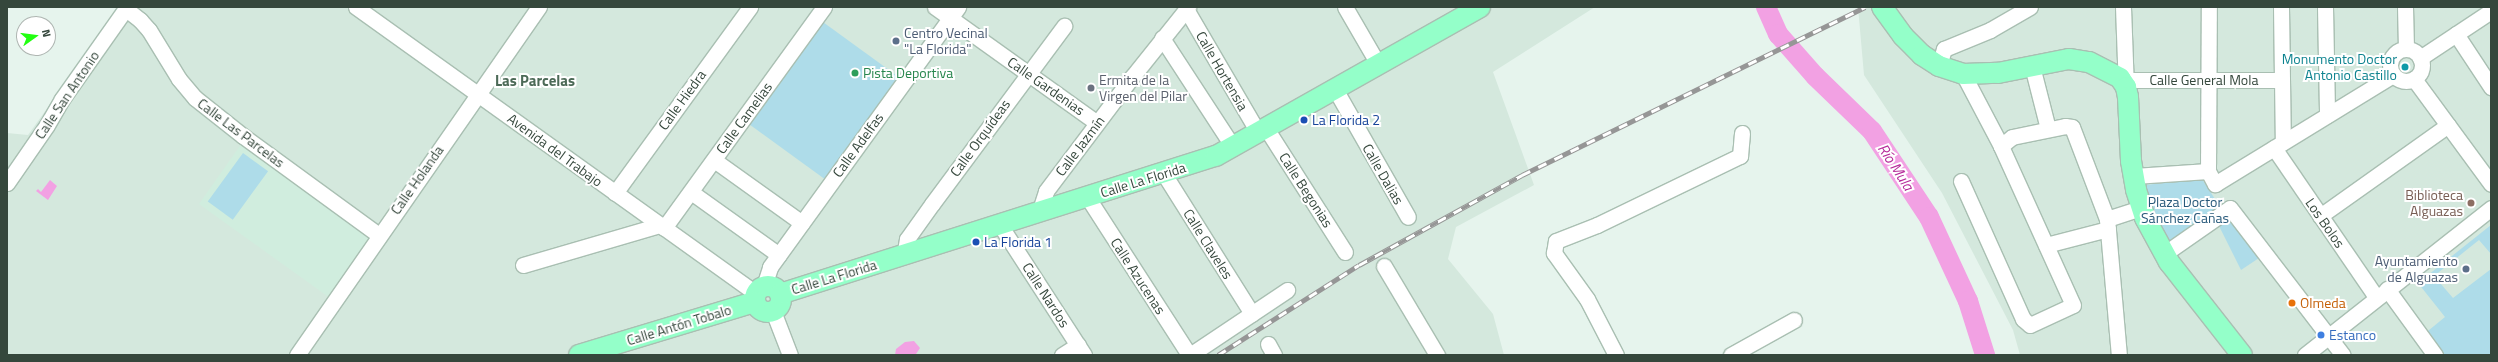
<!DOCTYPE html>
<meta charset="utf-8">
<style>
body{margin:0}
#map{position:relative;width:2498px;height:362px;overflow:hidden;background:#e6f4ed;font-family:"Titillium Web",sans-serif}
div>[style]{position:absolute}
.residential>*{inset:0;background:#d4e8dd}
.education>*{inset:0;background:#d0edde}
.green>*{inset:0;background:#aedce9;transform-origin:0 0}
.water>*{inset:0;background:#f2a1e3}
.river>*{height:20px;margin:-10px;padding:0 10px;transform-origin:10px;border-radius:10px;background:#f2a1e3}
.roads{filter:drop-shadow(1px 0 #a9bfb2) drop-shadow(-1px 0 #a9bfb2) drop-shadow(0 1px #a9bfb2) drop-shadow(0 -1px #a9bfb2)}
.minor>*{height:15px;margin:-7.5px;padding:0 7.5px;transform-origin:7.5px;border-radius:7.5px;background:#fff}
.minor>.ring{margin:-7.5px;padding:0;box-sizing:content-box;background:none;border:15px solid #fff;border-radius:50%}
.major>*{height:20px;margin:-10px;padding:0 10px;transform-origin:10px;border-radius:10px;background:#94ffc9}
.major>.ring{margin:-10px;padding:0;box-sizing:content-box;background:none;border:20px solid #94ffc9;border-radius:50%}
.rail>*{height:4.5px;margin-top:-2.25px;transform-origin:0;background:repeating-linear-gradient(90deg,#fff 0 9px,#969696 0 18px);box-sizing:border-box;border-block:1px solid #969696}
.dots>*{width:11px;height:11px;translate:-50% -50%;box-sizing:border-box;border:2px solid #fff;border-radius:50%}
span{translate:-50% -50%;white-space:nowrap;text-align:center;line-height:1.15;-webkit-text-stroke:4px #fff;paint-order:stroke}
.service-label{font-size:14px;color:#4e5e75}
.left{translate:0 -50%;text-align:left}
.right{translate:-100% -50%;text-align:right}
.culture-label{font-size:14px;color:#0d838f}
.street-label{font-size:14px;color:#35473c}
.leisure-label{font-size:14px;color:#27864d}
.worship-label{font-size:14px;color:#5b616d}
.transit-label{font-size:14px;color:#164399}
.education-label{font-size:14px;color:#785e54}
.park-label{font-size:14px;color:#27597a}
.food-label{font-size:14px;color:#c56008}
.shop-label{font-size:14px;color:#366cbe}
.neighbourhood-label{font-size:15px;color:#4c6a57;font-weight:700}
.water-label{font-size:15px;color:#b62b9a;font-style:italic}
.frame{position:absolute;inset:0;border:8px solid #35473c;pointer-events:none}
.north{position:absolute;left:16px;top:16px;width:40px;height:40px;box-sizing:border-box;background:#fff;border:1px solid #aeb5b1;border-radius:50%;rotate:76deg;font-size:11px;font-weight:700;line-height:16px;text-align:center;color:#35473c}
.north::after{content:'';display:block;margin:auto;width:14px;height:18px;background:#23ff12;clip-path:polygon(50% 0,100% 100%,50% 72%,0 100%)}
</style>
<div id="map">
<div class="residential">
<div style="clip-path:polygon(120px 7px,1595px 7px,1493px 72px,1534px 185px,1456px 227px,1448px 259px,1493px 314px,1504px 355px,7px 355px,7px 133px,28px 135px)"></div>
<div style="clip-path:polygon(1858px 7px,2491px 7px,2491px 355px,2020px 355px,2013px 330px,1942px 193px,1864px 75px)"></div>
</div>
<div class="education">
<div style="clip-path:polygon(242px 143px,368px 233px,370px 240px,330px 298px,199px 204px)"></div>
</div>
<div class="green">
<div style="left:816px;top:17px;width:109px;height:126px;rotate:36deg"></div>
<div style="left:243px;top:153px;width:31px;height:60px;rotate:36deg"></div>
<div style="clip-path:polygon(2202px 179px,2226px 216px,2169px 257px,2145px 185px)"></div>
<div style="clip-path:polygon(2228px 216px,2259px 258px,2241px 270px,2218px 224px)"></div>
<div style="clip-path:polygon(2491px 225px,2491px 254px,2479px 240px,2434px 276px,2453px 298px,2491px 269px,2491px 355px,2439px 355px,2423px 335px,2445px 317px,2418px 283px)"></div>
</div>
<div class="water">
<div style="clip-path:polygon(50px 180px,57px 186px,48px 200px,36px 191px,38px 189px,41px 192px)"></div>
<div style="clip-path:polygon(914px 341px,920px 348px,916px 354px,895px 355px,896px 349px,905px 342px)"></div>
</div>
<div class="river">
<div style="left:1766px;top:7px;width:30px;rotate:66deg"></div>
<div style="left:1778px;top:34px;width:56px;rotate:48.6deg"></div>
<div style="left:1815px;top:76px;width:79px;rotate:44deg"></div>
<div style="left:1872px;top:131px;width:103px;rotate:56.5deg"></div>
<div style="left:1929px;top:217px;width:93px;rotate:65.1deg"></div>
<div style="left:1968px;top:301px;width:57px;rotate:72.5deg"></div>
</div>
<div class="roads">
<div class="minor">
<div style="left:356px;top:7px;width:491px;rotate:35.6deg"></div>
<div style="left:935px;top:7px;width:199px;rotate:35.6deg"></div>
<div style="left:1345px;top:7px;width:66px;rotate:59.9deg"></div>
<div style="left:2123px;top:7px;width:80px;rotate:87.9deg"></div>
<div style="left:2281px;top:7px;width:135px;rotate:89.2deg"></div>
<div style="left:2325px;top:7px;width:108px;rotate:88.9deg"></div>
<div style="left:2405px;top:7px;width:42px;rotate:88.6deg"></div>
<div style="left:126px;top:9px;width:18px;rotate:38deg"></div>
<div style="left:140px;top:20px;width:13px;rotate:48deg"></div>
<div style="left:149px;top:30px;width:57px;rotate:58.5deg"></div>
<div style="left:179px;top:79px;width:25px;rotate:50deg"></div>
<div style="left:195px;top:98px;width:61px;rotate:38.4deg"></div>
<div style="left:243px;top:136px;width:168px;rotate:36.1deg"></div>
<div style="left:1186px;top:9px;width:143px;rotate:59.7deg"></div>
<div style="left:2456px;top:34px;width:64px;rotate:56.6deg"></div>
<div style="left:1162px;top:38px;width:130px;rotate:56.9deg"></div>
<div class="ring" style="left:2390px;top:49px;width:17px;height:17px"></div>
<div style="left:2420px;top:58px;width:85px;rotate:-33.5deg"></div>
<div style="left:1939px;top:66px;width:18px;rotate:-74deg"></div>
<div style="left:1944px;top:49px;width:50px;rotate:-22.4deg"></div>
<div style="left:1990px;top:30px;width:46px;rotate:-29.9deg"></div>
<div style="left:2032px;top:66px;width:65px;rotate:75.7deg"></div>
<div style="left:2414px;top:79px;width:130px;rotate:53.7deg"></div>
<div style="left:2126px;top:80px;width:156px"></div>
<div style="left:1335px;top:89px;width:147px;rotate:60.3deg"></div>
<div style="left:1266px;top:128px;width:147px;rotate:57.5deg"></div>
<div style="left:2001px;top:146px;width:14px;rotate:-39deg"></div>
<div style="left:2012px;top:137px;width:54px;rotate:-11.7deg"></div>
<div style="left:2065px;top:126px;width:7px;rotate:8deg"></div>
<div style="left:2072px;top:127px;width:98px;rotate:69.2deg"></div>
<div style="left:2107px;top:219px;width:137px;rotate:85deg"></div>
<div style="left:2274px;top:148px;width:181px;rotate:55.6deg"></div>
<div style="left:714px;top:160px;width:108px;rotate:35.6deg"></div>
<div style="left:2208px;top:171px;width:164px;rotate:-89.7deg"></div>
<div style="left:1164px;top:174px;width:165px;rotate:57.8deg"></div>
<div style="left:2134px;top:176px;width:74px;rotate:-3.9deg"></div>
<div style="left:2208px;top:171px;width:15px;rotate:62deg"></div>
<div style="left:2215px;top:184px;width:209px;rotate:-31.5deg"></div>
<div style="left:1961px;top:181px;width:151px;rotate:65.8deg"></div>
<div style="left:2023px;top:319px;width:9px;rotate:41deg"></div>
<div style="left:2030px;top:325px;width:47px;rotate:-24.9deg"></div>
<div style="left:2073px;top:305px;width:175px;rotate:-114.4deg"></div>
<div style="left:2001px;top:146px;width:81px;rotate:-117.8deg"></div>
<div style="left:7px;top:183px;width:70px;rotate:-55.4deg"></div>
<div style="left:47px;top:125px;width:30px;rotate:-60deg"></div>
<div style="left:62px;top:99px;width:113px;rotate:-54.8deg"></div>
<div style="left:691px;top:192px;width:108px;rotate:35.6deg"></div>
<div style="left:615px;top:193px;width:230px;rotate:-54deg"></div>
<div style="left:1088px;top:198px;width:187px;rotate:57.2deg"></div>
<div style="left:1039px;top:213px;width:23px;rotate:-72deg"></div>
<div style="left:1046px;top:191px;width:143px;rotate:-53deg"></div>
<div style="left:1132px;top:77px;width:90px;rotate:-51.3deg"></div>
<div style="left:2320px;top:216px;width:157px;rotate:-35.4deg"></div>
<div style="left:2107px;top:219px;width:36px;rotate:-18deg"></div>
<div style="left:1000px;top:225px;width:155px;rotate:57.1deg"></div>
<div style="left:664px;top:228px;width:273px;rotate:-54.1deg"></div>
<div style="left:2046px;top:245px;width:64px;rotate:-14.5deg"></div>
<div style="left:2164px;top:254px;width:80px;rotate:-34.9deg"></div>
<div style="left:2230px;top:208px;width:185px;rotate:52.5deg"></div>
<div style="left:904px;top:256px;width:17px;rotate:-80deg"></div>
<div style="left:907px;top:239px;width:43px;rotate:-54.5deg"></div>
<div style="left:932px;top:204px;width:222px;rotate:-53.4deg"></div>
<div style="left:523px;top:265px;width:143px;rotate:-16.3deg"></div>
<div style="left:1384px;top:266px;width:104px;rotate:59.2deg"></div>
<div style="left:764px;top:286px;width:20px;rotate:-72deg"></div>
<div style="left:770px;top:267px;width:321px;rotate:-54.1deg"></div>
<div style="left:2387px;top:289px;width:82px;rotate:54deg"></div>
<div style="left:773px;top:311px;width:47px;rotate:68.9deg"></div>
<div style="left:1268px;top:344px;width:13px;rotate:61deg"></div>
<div style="left:297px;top:355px;width:424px;rotate:-55.2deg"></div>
<div style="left:1062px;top:355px;width:19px;rotate:-32deg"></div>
<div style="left:1190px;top:355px;width:117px;rotate:-33.8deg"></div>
<div style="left:1616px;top:355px;width:63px;rotate:-117.4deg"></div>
<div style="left:1587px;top:299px;width:57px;rotate:-125.7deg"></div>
<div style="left:1554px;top:253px;width:12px;rotate:-81deg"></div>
<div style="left:1556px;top:241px;width:44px;rotate:-21.3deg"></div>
<div style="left:1597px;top:225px;width:159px;rotate:-25.8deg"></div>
<div style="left:1740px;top:156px;width:23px;rotate:-85deg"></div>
<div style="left:1731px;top:355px;width:72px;rotate:-29.1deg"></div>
<div style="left:2305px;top:355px;width:237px;rotate:-38.3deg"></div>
</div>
<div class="major">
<div style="left:1882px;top:7px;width:36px;rotate:54deg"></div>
<div style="left:1903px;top:36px;width:27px;rotate:45deg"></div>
<div style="left:1922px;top:55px;width:20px;rotate:33deg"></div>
<div style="left:1939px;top:66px;width:25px;rotate:18deg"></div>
<div style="left:1963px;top:74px;width:35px;rotate:-2deg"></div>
<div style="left:1998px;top:73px;width:72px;rotate:-11.2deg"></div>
<div style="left:2069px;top:59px;width:20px;rotate:9deg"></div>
<div style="left:2089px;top:62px;width:35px;rotate:27deg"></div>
<div style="left:2120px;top:78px;width:11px;rotate:56deg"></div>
<div style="left:2126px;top:87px;width:10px;rotate:79deg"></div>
<div style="left:2128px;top:97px;width:64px;rotate:87.3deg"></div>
<div style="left:2131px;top:161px;width:29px;rotate:80deg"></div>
<div style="left:2136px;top:190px;width:29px;rotate:72deg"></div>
<div style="left:2145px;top:218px;width:50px;rotate:61.4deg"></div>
<div style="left:2169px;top:262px;width:118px;rotate:51.9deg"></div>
<div class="ring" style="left:755px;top:286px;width:6px;height:6px"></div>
<div style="left:780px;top:294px;width:457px;rotate:-17.6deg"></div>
<div style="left:1216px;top:156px;width:303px;rotate:-29.4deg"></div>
<div style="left:579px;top:355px;width:184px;rotate:-16.8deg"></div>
</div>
</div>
<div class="rail">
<div style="left:1218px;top:355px;width:167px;rotate:-32.6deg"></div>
<div style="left:1359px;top:265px;width:186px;rotate:-28.9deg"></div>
<div style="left:1522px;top:175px;width:382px;rotate:-26.1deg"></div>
</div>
<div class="dots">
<div style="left:896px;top:41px;background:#5c6f8a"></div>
<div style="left:2405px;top:67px;background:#0f9aa8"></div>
<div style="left:855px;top:73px;background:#2e9e5b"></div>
<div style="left:1091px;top:88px;background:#6b7280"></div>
<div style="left:1304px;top:120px;background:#1a4fb4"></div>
<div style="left:2471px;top:203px;background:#8d6e63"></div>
<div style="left:976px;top:242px;background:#1a4fb4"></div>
<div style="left:2466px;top:269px;background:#5c6f8a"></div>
<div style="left:2292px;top:303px;background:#e8710a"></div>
<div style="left:2321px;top:335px;background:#3f7fe0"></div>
</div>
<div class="service-label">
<span class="left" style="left:904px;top:41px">Centro Vecinal<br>"La Florida"</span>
<span class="right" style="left:2458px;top:269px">Ayuntamiento<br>de Alguazas</span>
</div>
<div class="culture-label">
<span class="right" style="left:2397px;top:67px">Monumento Doctor<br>Antonio Castillo</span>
</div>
<div class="street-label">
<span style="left:1222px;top:71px;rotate:60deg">Calle Hortensia</span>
<span style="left:2204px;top:80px">Calle General Mola</span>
<span style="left:1046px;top:86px;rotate:35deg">Calle Gardenias</span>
<span style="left:67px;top:95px;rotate:-56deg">Calle San Antonio</span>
<span style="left:682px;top:100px;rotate:-54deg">Calle Hiedra</span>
<span style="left:744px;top:118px;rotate:-54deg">Calle Camelias</span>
<span style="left:241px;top:133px;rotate:37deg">Calle Las Parcelas</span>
<span style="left:980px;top:138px;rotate:-54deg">Calle Orquídeas</span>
<span style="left:858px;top:145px;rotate:-54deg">Calle Adelfas</span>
<span style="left:1080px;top:146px;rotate:-53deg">Calle Jazmín</span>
<span style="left:555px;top:150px;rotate:36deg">Avenida del Trabajo</span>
<span style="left:1383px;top:174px;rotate:60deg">Calle Dalias</span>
<span style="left:417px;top:180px;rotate:-55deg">Calle Holanda</span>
<span style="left:1143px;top:180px;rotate:-17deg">Calle La Florida</span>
<span style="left:1306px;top:190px;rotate:57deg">Calle Begonias</span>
<span style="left:2325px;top:223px;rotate:55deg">Los Bolos</span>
<span style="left:1208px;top:244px;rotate:58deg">Calle Claveles</span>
<span style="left:1138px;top:276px;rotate:57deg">Calle Azucenas</span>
<span style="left:834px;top:277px;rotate:-17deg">Calle La Florida</span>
<span style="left:1046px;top:295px;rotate:57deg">Calle Nardos</span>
<span style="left:679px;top:325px;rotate:-17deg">Calle Antón Tobalo</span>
</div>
<div class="leisure-label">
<span class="left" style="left:863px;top:73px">Pista Deportiva</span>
</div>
<div class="worship-label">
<span class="left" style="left:1099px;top:88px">Ermita de la<br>Virgen del Pilar</span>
</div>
<div class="transit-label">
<span class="left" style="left:1312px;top:120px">La Florida 2</span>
<span class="left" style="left:984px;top:242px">La Florida 1</span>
</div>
<div class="education-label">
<span class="right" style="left:2463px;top:203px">Biblioteca<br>Alguazas</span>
</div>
<div class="park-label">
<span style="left:2185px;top:210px">Plaza Doctor<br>Sánchez Cañas</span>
</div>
<div class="food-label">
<span class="left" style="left:2300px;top:303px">Olmeda</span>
</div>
<div class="shop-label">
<span class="left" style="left:2329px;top:335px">Estanco</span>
</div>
<div class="neighbourhood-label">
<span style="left:535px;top:81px">Las Parcelas</span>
</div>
<div class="water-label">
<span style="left:1896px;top:167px;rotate:57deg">Río Mula</span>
</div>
<div class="frame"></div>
<div class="north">N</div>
</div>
